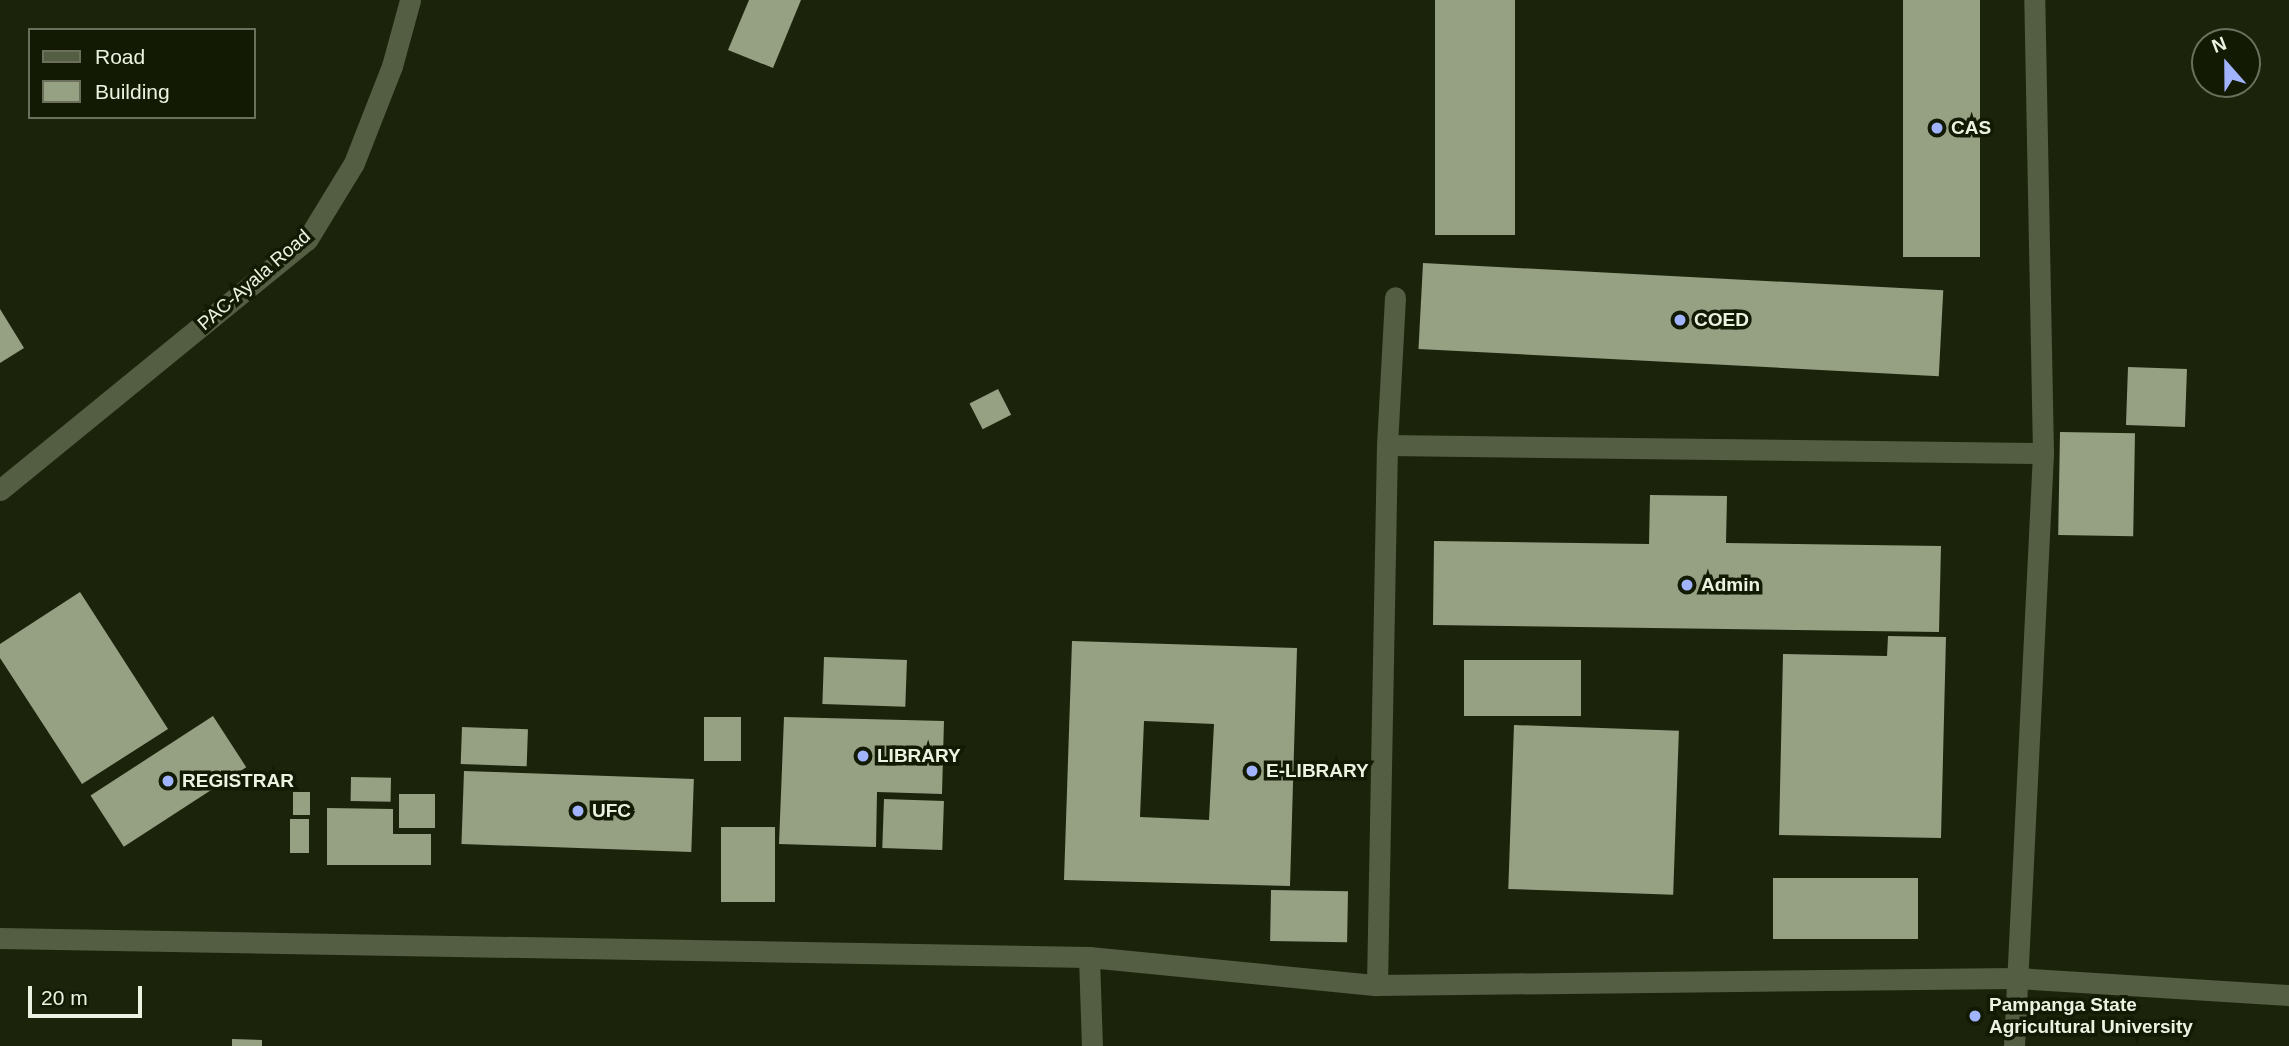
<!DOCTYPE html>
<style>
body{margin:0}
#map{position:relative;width:2289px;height:1046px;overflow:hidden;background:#1c230b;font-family:Helvetica,sans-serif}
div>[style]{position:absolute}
.building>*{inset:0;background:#96a083;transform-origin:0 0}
.lane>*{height:21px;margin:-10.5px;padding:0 10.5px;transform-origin:10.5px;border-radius:10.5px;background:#545e43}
.street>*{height:21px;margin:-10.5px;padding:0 10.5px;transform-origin:10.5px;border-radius:10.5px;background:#545e43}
.secondary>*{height:21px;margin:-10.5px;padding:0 10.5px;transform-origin:10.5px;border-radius:10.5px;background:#545e43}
.dots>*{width:19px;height:19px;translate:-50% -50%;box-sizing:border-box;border:4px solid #131a03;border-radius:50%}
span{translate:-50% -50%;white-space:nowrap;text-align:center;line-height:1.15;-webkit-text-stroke:7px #131a03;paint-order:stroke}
.poi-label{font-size:19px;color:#ecf2e2;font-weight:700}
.left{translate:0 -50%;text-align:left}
.street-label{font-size:19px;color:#ecf2e2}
.legend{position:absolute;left:28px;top:28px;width:228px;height:91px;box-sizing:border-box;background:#131a03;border:2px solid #6a705c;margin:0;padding:9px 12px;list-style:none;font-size:21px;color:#ecf2e2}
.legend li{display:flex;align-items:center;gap:14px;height:35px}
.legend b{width:35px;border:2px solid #6a705c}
.north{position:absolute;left:2191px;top:28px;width:70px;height:70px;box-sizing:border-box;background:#131a03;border:2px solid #6a705c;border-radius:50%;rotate:339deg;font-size:19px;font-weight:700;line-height:28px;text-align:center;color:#ecf2e2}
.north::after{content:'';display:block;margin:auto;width:24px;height:32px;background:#a1b3fd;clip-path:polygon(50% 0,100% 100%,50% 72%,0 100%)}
.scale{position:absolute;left:28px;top:986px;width:114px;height:32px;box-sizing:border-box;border:4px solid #ecf2e2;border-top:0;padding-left:9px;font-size:21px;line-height:24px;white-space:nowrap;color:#ecf2e2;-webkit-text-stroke:5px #131a03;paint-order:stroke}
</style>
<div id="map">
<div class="building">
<div style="clip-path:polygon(749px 0,801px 0,773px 68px,728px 50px)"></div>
<div style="left:1435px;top:0;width:80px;height:235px"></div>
<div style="left:1903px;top:0;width:77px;height:257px"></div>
<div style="left:1423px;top:263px;width:521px;height:86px;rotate:3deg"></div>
<div style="clip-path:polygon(0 309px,24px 348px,0 363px)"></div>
<div style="left:2128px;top:367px;width:59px;height:58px;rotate:2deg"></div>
<div style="left:998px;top:389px;width:29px;height:32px;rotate:63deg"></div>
<div style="left:2060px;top:432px;width:75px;height:103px;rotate:1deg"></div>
<div style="clip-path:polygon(1650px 495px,1727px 496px,1726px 543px,1941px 546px,1939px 632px,1433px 625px,1434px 541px,1649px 544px)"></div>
<div style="clip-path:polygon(80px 592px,168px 729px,82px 784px,0 658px,0 644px)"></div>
<div style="clip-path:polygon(1888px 636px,1946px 637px,1941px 838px,1779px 835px,1783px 654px,1887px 656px)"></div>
<div style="clip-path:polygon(evenodd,1072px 641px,1297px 648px,1290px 886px,1064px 880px,1072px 641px,1144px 721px,1214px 724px,1209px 820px,1140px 817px,1144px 721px)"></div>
<div style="left:824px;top:657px;width:83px;height:47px;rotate:2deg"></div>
<div style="left:1581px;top:660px;width:56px;height:117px;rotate:90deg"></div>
<div style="left:213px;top:716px;width:61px;height:146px;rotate:57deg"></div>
<div style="left:741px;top:717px;width:44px;height:37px;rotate:90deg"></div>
<div style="clip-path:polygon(784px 717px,944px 721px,942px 794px,877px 792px,876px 847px,779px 844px)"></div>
<div style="left:1514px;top:725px;width:165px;height:164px;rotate:2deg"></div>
<div style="left:462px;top:727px;width:66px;height:37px;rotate:2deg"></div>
<div style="left:464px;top:771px;width:230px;height:73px;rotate:2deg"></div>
<div style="left:351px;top:777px;width:40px;height:24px;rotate:1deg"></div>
<div style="left:293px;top:792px;width:17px;height:23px"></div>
<div style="left:399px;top:794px;width:36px;height:34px"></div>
<div style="left:884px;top:799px;width:60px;height:49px;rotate:2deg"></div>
<div style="clip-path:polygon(327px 808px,393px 809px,393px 834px,431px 834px,431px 865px,327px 865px)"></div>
<div style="left:290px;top:819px;width:19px;height:34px"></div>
<div style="left:721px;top:827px;width:54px;height:75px"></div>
<div style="left:1918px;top:878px;width:61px;height:145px;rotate:90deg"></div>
<div style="left:1271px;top:890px;width:77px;height:51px;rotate:1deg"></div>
<div style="clip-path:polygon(232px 1039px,262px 1040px,262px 1046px,232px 1046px)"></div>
</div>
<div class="lane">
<div style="left:1387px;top:445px;width:656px;rotate:0.7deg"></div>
<div style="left:1377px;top:985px;width:540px;rotate:-88.94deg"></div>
<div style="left:1387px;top:445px;width:148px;rotate:-86.9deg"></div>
</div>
<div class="street">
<div style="left:0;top:938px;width:1089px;rotate:1deg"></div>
<div style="left:1089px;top:957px;width:289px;rotate:5.6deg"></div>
<div style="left:1377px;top:985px;width:639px;rotate:-0.63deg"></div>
<div style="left:2016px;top:978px;width:274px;rotate:3.6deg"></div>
<div style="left:1089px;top:957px;width:89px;rotate:88.1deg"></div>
<div style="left:2014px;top:1046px;width:594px;rotate:-87.2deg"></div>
<div style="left:2043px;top:453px;width:453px;rotate:-91.1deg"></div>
</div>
<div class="secondary">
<div style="left:0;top:490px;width:396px;rotate:-39.2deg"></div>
<div style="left:307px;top:240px;width:90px;rotate:-58.6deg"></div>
<div style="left:354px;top:163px;width:104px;rotate:-68.6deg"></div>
<div style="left:392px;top:66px;width:68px;rotate:-74.7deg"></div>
</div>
<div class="dots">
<div style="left:1937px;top:128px;background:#a1b3fd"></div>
<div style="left:1680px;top:320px;background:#a1b3fd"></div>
<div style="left:1687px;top:585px;background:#a1b3fd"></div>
<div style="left:863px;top:756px;background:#a1b3fd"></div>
<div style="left:1252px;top:771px;background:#a1b3fd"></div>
<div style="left:168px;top:781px;background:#a1b3fd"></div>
<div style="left:578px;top:811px;background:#a1b3fd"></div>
<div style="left:1975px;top:1016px;background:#a1b3fd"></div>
</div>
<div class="poi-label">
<span class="left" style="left:1951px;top:128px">CAS</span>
<span class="left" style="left:1694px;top:320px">COED</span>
<span class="left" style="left:1701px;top:585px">Admin</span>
<span class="left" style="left:877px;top:756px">LIBRARY</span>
<span class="left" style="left:1266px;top:771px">E-LIBRARY</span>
<span class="left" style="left:182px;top:781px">REGISTRAR</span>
<span class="left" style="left:592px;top:811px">UFC</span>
<span class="left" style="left:1989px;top:1016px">Pampanga State<br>Agricultural University</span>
</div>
<div class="street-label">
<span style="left:254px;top:280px;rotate:-41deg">PAC-Ayala Road</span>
</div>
<ul class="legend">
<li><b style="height:9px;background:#545e43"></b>Road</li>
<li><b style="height:19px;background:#96a083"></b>Building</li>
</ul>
<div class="north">N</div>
<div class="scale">20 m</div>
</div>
